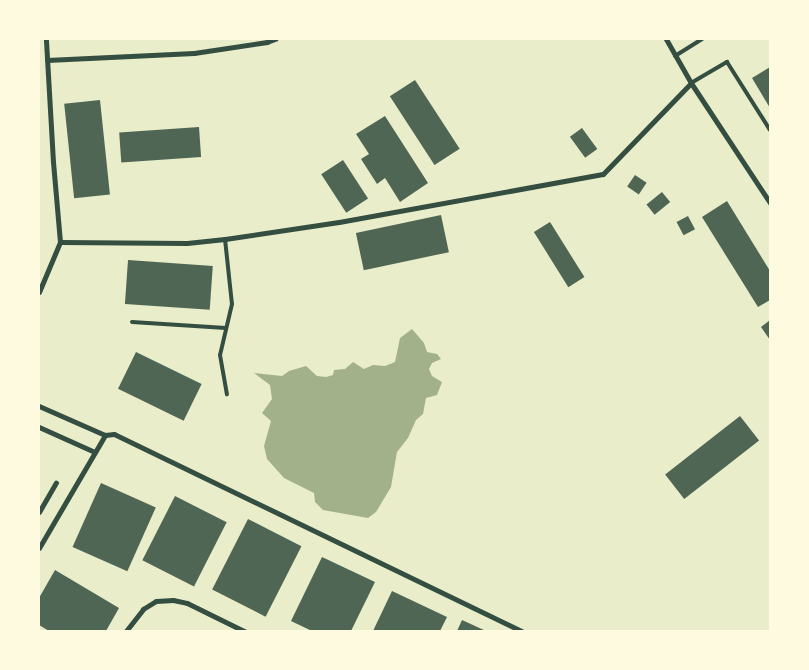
<!DOCTYPE html>
<style>
body{margin:0}
#map{position:relative;width:809px;height:670px;overflow:hidden;background:#e9edc9;font-family:"PT Sans",sans-serif}
div>[style]{position:absolute}
.water>*{inset:0;background:#a3b18a}
.building>*{inset:0;background:#4f6655;transform-origin:0 0}
.service>*{height:4px;margin:-2px;padding:0 2px;transform-origin:2px;border-radius:2px;background:#344e41}
.minor>*{height:5px;margin:-2.5px;padding:0 2.5px;transform-origin:2.5px;border-radius:2.5px;background:#344e41}
span{translate:-50% -50%;white-space:nowrap;text-align:center;line-height:1.15;-webkit-text-stroke:4px #fefae0;paint-order:stroke}
.frame{position:absolute;inset:0;border:40px solid #fefae0;pointer-events:none}
</style>
<div id="map">
<div class="water">
<div style="clip-path:polygon(412px 329px,424px 343px,427px 352px,437px 354px,441px 359px,432px 363px,429px 369px,432px 376px,442px 382px,437px 395px,426px 398px,423px 414px,416px 420px,408px 438px,397px 452px,391px 487px,376px 512px,368px 518px,323px 510px,315px 502px,314px 493px,284px 478px,267px 459px,264px 446px,271px 421px,262px 413px,272px 399px,270px 385px,254px 373px,282px 376px,289px 371px,306px 366px,317px 376px,326px 377px,333px 375px,334px 370px,345px 369px,353px 362px,364px 369px,373px 365px,385px 366px,395px 362px,400px 338px)"></div>
</div>
<div class="building">
<div style="clip-path:polygon(770px 67px,770px 108px,752px 78px)"></div>
<div style="left:415px;top:80px;width:82px;height:30px;rotate:57deg"></div>
<div style="left:100px;top:100px;width:95px;height:36px;rotate:84deg"></div>
<div style="clip-path:polygon(385px 116px,428px 183px,400px 202px,385px 178px,377px 184px,361px 159px,369px 154px,356px 134px)"></div>
<div style="left:199px;top:127px;width:30px;height:80px;rotate:86deg"></div>
<div style="left:582px;top:128px;width:26px;height:15px;rotate:54deg"></div>
<div style="left:343px;top:160px;width:46px;height:26px;rotate:57deg"></div>
<div style="left:635px;top:175px;width:14px;height:14px;rotate:34deg"></div>
<div style="left:662px;top:192px;width:13px;height:20px;rotate:51deg"></div>
<div style="clip-path:polygon(727px 201px,770px 271px,770px 300px,758px 307px,702px 217px)"></div>
<div style="left:441px;top:215px;width:38px;height:87px;rotate:78deg"></div>
<div style="left:688px;top:216px;width:15px;height:13px;rotate:62deg"></div>
<div style="left:550px;top:222px;width:65px;height:19px;rotate:58deg"></div>
<div style="left:128px;top:260px;width:85px;height:44px;rotate:4deg"></div>
<div style="clip-path:polygon(770px 320px,770px 340px,761px 327px)"></div>
<div style="left:136px;top:352px;width:73px;height:41px;rotate:26deg"></div>
<div style="left:740px;top:416px;width:31px;height:95px;rotate:52deg"></div>
<div style="left:101px;top:483px;width:60px;height:70px;rotate:24deg"></div>
<div style="left:175px;top:496px;width:58px;height:72px;rotate:27deg"></div>
<div style="left:248px;top:519px;width:60px;height:79px;rotate:27deg"></div>
<div style="clip-path:polygon(322px 557px,375px 582px,351px 631px,312px 631px,291px 621px)"></div>
<div style="clip-path:polygon(55px 570px,119px 608px,106px 631px,49px 631px,39px 625px,39px 598px)"></div>
<div style="clip-path:polygon(392px 591px,447px 617px,440px 631px,373px 631px)"></div>
<div style="clip-path:polygon(462px 620px,486px 631px,457px 631px)"></div>
</div>
<div class="service">
<div style="left:675px;top:56px;width:32px;rotate:-32deg"></div>
<div style="left:691px;top:83px;width:42px;rotate:-30.3deg"></div>
<div style="left:727px;top:62px;width:80px;rotate:57.7deg"></div>
<div style="left:225px;top:239px;width:65px;rotate:83.9deg"></div>
<div style="left:232px;top:304px;width:52px;rotate:103.2deg"></div>
<div style="left:220px;top:355px;width:40px;rotate:80deg"></div>
<div style="left:132px;top:322px;width:94px;rotate:3.7deg"></div>
</div>
<div class="minor">
<div style="left:666px;top:39px;width:51px;rotate:60.4deg"></div>
<div style="left:691px;top:83px;width:144px;rotate:56.6deg"></div>
<div style="left:47px;top:60px;width:147px;rotate:-2.7deg"></div>
<div style="left:194px;top:53px;width:74px;rotate:-8.6deg"></div>
<div style="left:267px;top:42px;width:9px;rotate:-21deg"></div>
<div style="left:60px;top:242px;width:127px;rotate:0.5deg"></div>
<div style="left:187px;top:243px;width:38px;rotate:-6deg"></div>
<div style="left:225px;top:239px;width:115px;rotate:-8.5deg"></div>
<div style="left:339px;top:222px;width:268px;rotate:-10.3deg"></div>
<div style="left:603px;top:174px;width:127px;rotate:-46deg"></div>
<div style="left:39px;top:292px;width:54px;rotate:-67.2deg"></div>
<div style="left:60px;top:242px;width:80px;rotate:-95deg"></div>
<div style="left:53px;top:162px;width:123px;rotate:-93.3deg"></div>
<div style="left:39px;top:406px;width:72px;rotate:23.7deg"></div>
<div style="left:39px;top:427px;width:61px;rotate:24.1deg"></div>
<div style="left:105px;top:435px;width:9px;rotate:-6deg"></div>
<div style="left:114px;top:434px;width:453px;rotate:25.8deg"></div>
<div style="left:39px;top:512px;width:34px;rotate:-60deg"></div>
<div style="left:39px;top:548px;width:131px;rotate:-59.7deg"></div>
<div style="left:126px;top:631px;width:28px;rotate:-52deg"></div>
<div style="left:143px;top:609px;width:15px;rotate:-32deg"></div>
<div style="left:156px;top:601px;width:17px;rotate:-3deg"></div>
<div style="left:173px;top:600px;width:14px;rotate:12deg"></div>
<div style="left:187px;top:603px;width:64px;rotate:26.2deg"></div>
</div>
<div class="frame"></div>
</div>
